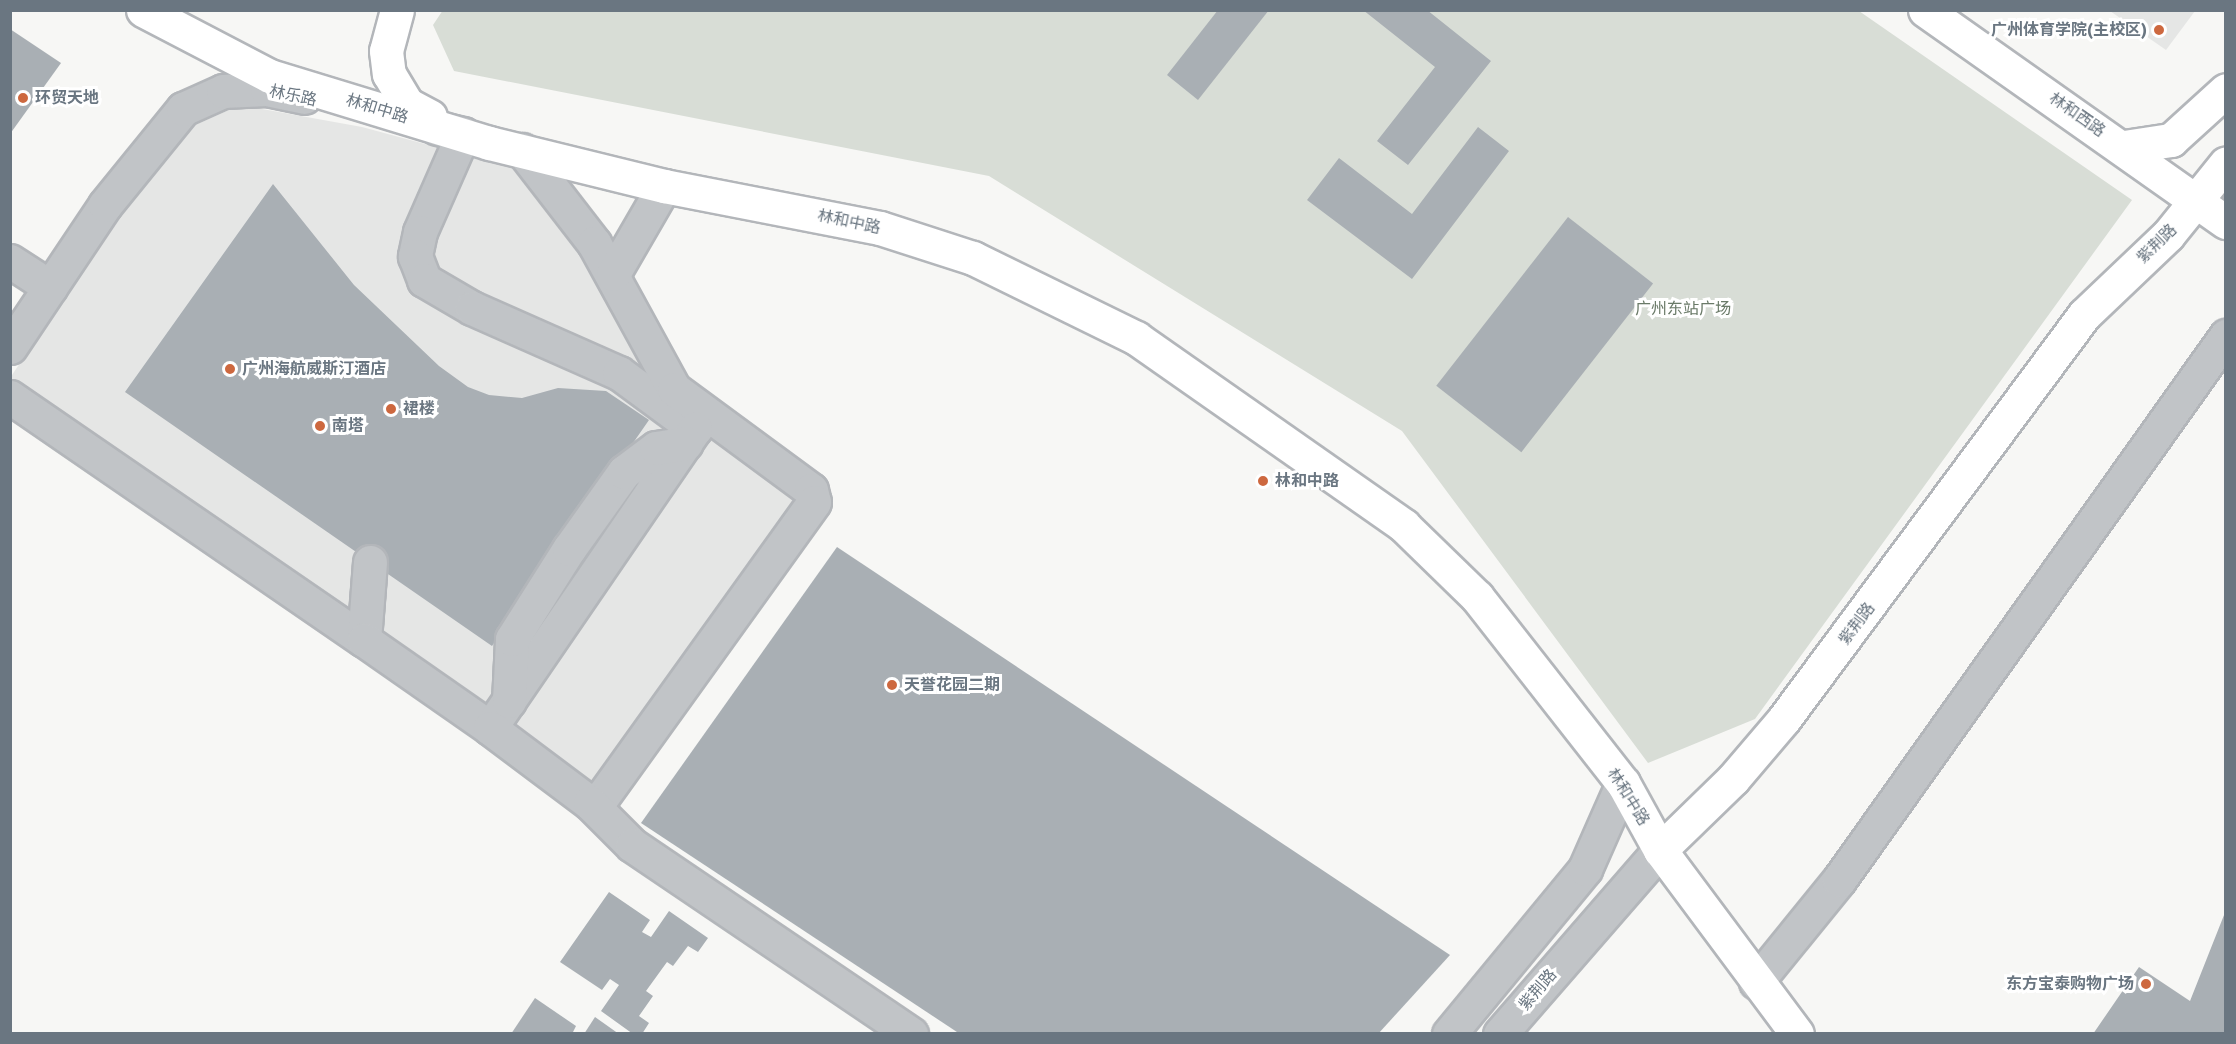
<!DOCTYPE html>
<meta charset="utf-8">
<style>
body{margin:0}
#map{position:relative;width:2236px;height:1044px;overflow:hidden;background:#f7f7f5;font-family:Signika,"Noto Sans SC",sans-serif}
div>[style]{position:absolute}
.built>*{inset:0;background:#e5e6e5}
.green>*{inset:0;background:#d8ddd6}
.building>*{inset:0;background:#a9afb4;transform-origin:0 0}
.roads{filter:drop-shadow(2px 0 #b3b6ba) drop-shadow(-2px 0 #b3b6ba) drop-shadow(0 2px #b3b6ba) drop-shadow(0 -2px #b3b6ba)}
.minor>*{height:33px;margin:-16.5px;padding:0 16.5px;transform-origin:16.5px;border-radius:16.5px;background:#c1c4c7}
.major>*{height:33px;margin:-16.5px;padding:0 16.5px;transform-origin:16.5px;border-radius:16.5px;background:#fff}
.dots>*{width:16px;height:16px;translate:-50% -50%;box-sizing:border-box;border:3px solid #fff;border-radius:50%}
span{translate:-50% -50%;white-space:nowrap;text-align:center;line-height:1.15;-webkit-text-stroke:6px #fff;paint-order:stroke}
.poi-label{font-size:16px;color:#6a7681;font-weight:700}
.right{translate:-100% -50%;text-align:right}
.left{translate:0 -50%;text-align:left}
.street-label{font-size:16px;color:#6a7681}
.park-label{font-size:16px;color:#6a7a68}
.frame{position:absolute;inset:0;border:12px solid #6a7681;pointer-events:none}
</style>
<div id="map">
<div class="built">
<div style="clip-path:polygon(2110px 11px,2194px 10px,2195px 11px,2166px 50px)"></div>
<div style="clip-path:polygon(240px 105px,362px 127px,517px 169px,619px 300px,673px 405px,805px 496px,578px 807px,11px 419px,10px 378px,148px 171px,191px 127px)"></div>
</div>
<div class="green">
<div style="clip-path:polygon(443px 10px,1859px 11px,2132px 200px,1755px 719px,1648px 763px,1402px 431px,989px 176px,454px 71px,433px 25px)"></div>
</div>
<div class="building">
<div style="clip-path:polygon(1218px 10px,1269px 10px,1198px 100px,1167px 75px)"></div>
<div style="clip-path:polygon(1363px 10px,1427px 10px,1491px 61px,1408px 165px,1377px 141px,1435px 67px)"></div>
<div style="clip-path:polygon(10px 29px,61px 63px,10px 134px)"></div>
<div style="clip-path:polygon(1478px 127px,1509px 151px,1412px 279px,1307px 200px,1339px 158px,1412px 214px)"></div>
<div style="clip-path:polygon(273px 184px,354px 285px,439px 366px,468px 387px,489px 395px,522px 398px,558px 388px,606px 391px,649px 420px,492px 646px,125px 392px)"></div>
<div style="left:1568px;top:217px;width:108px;height:214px;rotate:38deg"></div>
<div style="clip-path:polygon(837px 547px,1450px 955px,1378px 1034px,960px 1034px,641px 823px)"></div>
<div style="clip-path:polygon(609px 892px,650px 920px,642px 932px,651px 937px,669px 911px,708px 938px,698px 952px,688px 946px,673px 966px,667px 962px,646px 991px,653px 996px,639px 1016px,649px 1023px,642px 1034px,633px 1034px,601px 1011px,619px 985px,610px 979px,602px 990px,560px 962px)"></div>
<div style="clip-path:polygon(2226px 910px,2226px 1034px,2093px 1034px,2139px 967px,2190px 1001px)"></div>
<div style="clip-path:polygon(535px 998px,576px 1026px,572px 1034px,511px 1034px)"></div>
<div style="clip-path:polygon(595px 1017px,619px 1034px,584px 1034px)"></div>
</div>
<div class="roads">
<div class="minor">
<div style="left:437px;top:128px;width:27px;rotate:13deg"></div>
<div style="left:463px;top:134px;width:107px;rotate:113.7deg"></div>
<div style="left:420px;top:232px;width:25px;rotate:102deg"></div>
<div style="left:415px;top:256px;width:26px;rotate:69deg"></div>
<div style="left:424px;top:280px;width:56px;rotate:30.3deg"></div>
<div style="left:472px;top:308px;width:161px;rotate:23.9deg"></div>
<div style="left:619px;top:373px;width:94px;rotate:36.4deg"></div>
<div style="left:695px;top:429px;width:19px;rotate:-51deg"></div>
<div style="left:522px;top:150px;width:118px;rotate:52.3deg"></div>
<div style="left:594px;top:243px;width:166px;rotate:61.3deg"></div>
<div style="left:674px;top:389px;width:170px;rotate:36.4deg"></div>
<div style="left:811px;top:490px;width:12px;rotate:76deg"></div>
<div style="left:814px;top:502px;width:375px;rotate:125.7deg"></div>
<div style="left:10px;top:261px;width:48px;rotate:33deg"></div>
<div style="left:613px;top:274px;width:102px;rotate:-59.9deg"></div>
<div style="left:10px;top:347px;width:171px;rotate:-56.2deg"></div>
<div style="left:105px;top:205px;width:124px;rotate:-50.9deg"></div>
<div style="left:183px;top:109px;width:44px;rotate:-24.2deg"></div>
<div style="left:223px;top:91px;width:44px;rotate:-2.6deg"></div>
<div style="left:267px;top:89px;width:38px;rotate:12deg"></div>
<div style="left:10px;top:397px;width:429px;rotate:34.5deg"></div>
<div style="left:370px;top:562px;width:78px;rotate:94.4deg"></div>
<div style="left:364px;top:640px;width:154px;rotate:34.9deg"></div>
<div style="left:490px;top:728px;width:363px;rotate:-55.6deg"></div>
<div style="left:509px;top:701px;width:62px;rotate:-87.2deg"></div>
<div style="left:512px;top:639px;width:107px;rotate:-57.7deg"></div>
<div style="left:569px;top:549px;width:95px;rotate:-54.5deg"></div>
<div style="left:624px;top:472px;width:40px;rotate:-37deg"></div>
<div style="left:656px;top:448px;width:30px;rotate:-9deg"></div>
<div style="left:490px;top:728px;width:125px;rotate:36.9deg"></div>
<div style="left:590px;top:803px;width:59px;rotate:45deg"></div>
<div style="left:632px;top:845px;width:337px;rotate:34.1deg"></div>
<div style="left:1756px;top:982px;width:132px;rotate:-50.9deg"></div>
<div style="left:1839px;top:880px;width:668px;rotate:-54.57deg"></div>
<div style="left:1449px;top:1034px;width:214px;rotate:-50.5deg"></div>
<div style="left:1585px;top:869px;width:94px;rotate:-66.2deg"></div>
<div style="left:1500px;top:1034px;width:244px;rotate:-49deg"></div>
</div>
<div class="major">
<div style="left:143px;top:10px;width:143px;rotate:27.5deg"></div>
<div style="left:270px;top:76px;width:229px;rotate:17deg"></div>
<div style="left:489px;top:143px;width:180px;rotate:13.8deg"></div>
<div style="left:664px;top:186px;width:220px;rotate:11deg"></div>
<div style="left:880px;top:228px;width:98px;rotate:17.9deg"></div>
<div style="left:973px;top:258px;width:182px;rotate:26.1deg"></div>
<div style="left:1136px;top:338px;width:327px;rotate:35deg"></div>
<div style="left:1404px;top:526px;width:102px;rotate:44.2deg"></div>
<div style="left:1477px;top:597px;width:236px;rotate:51.9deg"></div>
<div style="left:1623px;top:783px;width:77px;rotate:61.1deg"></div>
<div style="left:1660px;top:850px;width:229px;rotate:53.3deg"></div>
<div style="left:397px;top:10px;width:42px;rotate:105deg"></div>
<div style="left:386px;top:51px;width:23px;rotate:83deg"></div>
<div style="left:389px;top:74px;width:35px;rotate:59deg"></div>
<div style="left:407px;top:104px;width:26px;rotate:28deg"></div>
<div style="left:1925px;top:10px;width:368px;rotate:35.2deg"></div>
<div style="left:2124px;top:147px;width:48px;rotate:-8.5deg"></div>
<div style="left:2171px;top:140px;width:74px;rotate:-42.3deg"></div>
<div style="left:1660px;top:850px;width:102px;rotate:-44.2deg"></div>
<div style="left:1733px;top:779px;width:79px;rotate:-49.6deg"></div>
<div style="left:1784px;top:719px;width:503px;rotate:-53.4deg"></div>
<div style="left:2084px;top:315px;width:116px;rotate:-43.6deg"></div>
<div style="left:2168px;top:235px;width:92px;rotate:-51.1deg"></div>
</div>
</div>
<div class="dots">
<div style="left:2159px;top:30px;background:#cd683f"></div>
<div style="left:23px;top:98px;background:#cd683f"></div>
<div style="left:230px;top:369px;background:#cd683f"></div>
<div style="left:391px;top:409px;background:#cd683f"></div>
<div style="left:320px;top:426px;background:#cd683f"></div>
<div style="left:1263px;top:481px;background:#cd683f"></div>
<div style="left:892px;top:685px;background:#cd683f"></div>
<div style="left:2146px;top:984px;background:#cd683f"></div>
</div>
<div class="poi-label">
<span class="right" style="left:2147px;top:30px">广州体育学院(主校区)</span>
<span class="left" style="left:35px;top:98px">环贸天地</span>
<span class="left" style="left:242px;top:369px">广州海航威斯汀酒店</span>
<span class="left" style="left:403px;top:409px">裙楼</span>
<span class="left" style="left:332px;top:426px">南塔</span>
<span class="left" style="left:1275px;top:481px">林和中路</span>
<span class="left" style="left:904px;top:685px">天誉花园二期</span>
<span class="right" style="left:2134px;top:984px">东方宝泰购物广场</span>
</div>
<div class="street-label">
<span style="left:293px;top:96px;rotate:12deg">林乐路</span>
<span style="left:377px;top:109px;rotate:17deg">林和中路</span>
<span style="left:2077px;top:115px;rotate:35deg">林和西路</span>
<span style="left:849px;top:222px;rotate:12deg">林和中路</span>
<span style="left:2157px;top:244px;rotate:-44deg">紫荆路</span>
<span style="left:1857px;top:624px;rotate:-53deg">紫荆路</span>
<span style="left:1628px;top:797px;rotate:58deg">林和中路</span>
<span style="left:1538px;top:990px;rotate:-49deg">紫荆路</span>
</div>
<div class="park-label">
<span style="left:1683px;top:309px">广州东站广场</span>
</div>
<div class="frame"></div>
</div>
